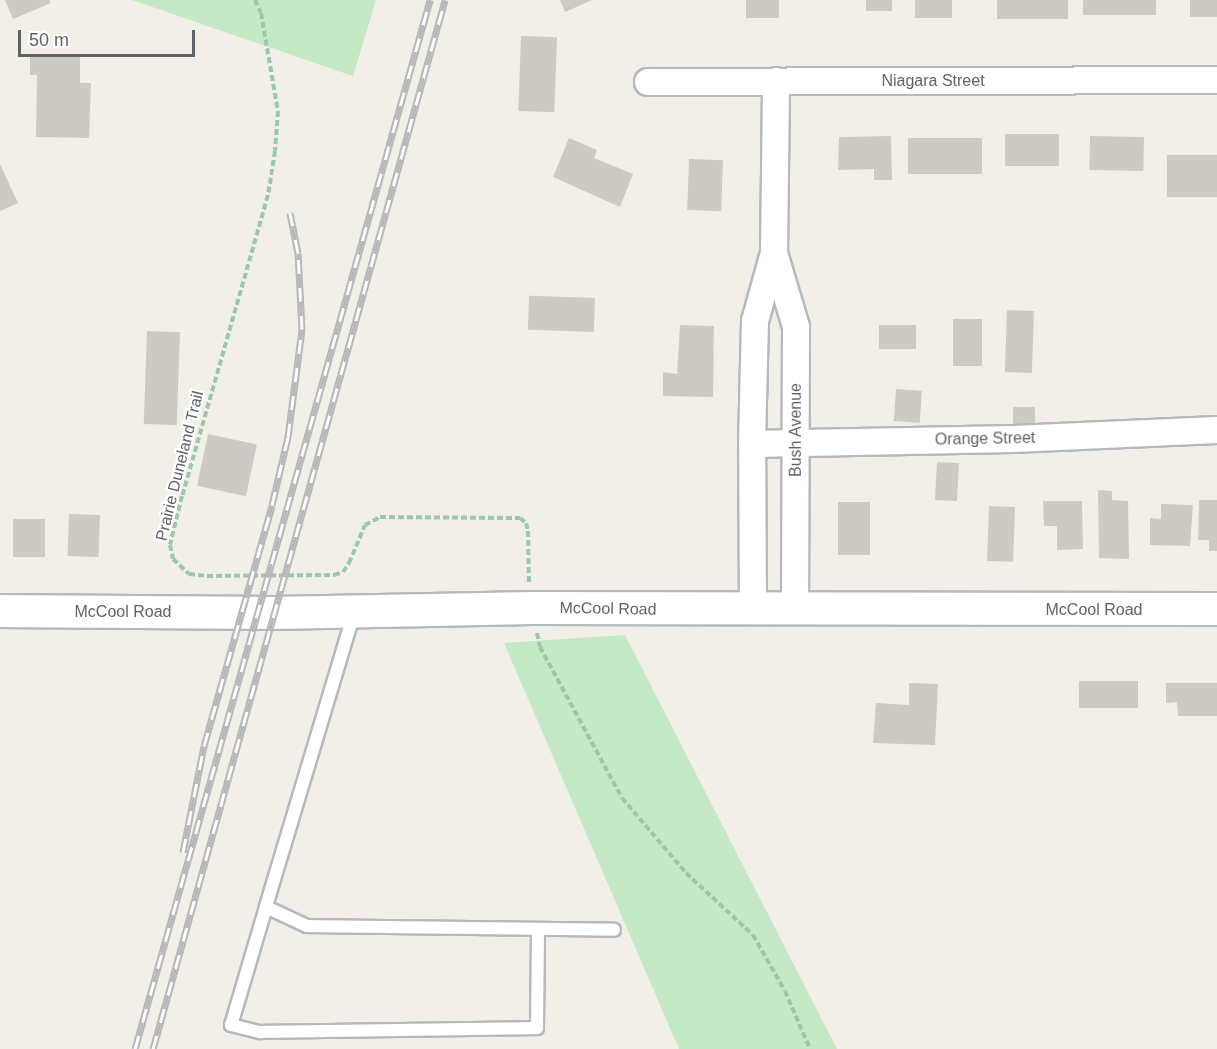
<!DOCTYPE html>
<style>
body{margin:0}
#map{position:relative;width:1217px;height:1049px;overflow:hidden;background:#f1efe8;font-family:Arial,sans-serif}
div>[style]{position:absolute}
.green>*{inset:0;background:#c5e8c5}
.building>*{inset:0;background:#cccac5;transform-origin:0 0}
.path>*{height:4px;margin-top:-2px;transform-origin:0;background:repeating-linear-gradient(90deg,#9cc7a9 0 6px,transparent 0 9px)}
.roads{filter:drop-shadow(2px 0 #b5b8bc) drop-shadow(-2px 0 #b5b8bc) drop-shadow(0 2px #b5b8bc) drop-shadow(0 -2px #b5b8bc)}
.service>*{height:12px;margin:-6px;padding:0 6px;transform-origin:6px;border-radius:6px;background:#fff}
.minor>*{height:26px;margin:-13px;padding:0 13px;transform-origin:13px;border-radius:13px;background:#fff}
.tertiary>*{height:32px;margin:-16px;padding:0 16px;transform-origin:16px;border-radius:16px;background:#fff}
.rail>*{height:7px;margin-top:-3.5px;transform-origin:0;background:repeating-linear-gradient(90deg,#fff 0 14px,#b6b7b8 0 28px);box-sizing:border-box;border-block:2px solid #b6b7b8}
span{translate:-50% -50%;white-space:nowrap;text-align:center;line-height:1.15;-webkit-text-stroke:4.5px #fff;paint-order:stroke}
.street-label{font-size:16px;color:#5f6368}
.scale{position:absolute;left:18px;top:30px;width:177px;height:27px;box-sizing:border-box;border:3px solid #5f6368;border-top:0;padding-left:8px;font-size:18px;line-height:21px;white-space:nowrap;color:#5f6368;-webkit-text-stroke:4px #fff;paint-order:stroke}
</style>
<div id="map">
<div class="green">
<div style="clip-path:polygon(132px 0,376px 0,353px 76px)"></div>
<div style="clip-path:polygon(625px 635px,837px 1049px,679px 1049px,504px 643px)"></div>
</div>
<div class="building">
<div style="clip-path:polygon(5px 0,49px 0,51px 3px,13px 19px)"></div>
<div style="clip-path:polygon(560px 0,592px 0,565px 12px)"></div>
<div style="left:746px;top:0;width:33px;height:18px"></div>
<div style="left:866px;top:0;width:26px;height:11px"></div>
<div style="left:915px;top:0;width:37px;height:18px"></div>
<div style="left:997px;top:0;width:71px;height:19px"></div>
<div style="left:1083px;top:0;width:73px;height:15px"></div>
<div style="left:1190px;top:0;width:27px;height:17px"></div>
<div style="left:521px;top:36px;width:36px;height:75px;rotate:2deg"></div>
<div style="clip-path:polygon(30px 55px,80px 57px,80px 83px,91px 83px,89px 138px,36px 137px,37px 75px,30px 75px)"></div>
<div style="left:1059px;top:134px;width:32px;height:54px;rotate:90deg"></div>
<div style="clip-path:polygon(891px 136px,892px 180px,874px 180px,874px 169px,838px 170px,839px 137px)"></div>
<div style="left:1090px;top:136px;width:54px;height:34px;rotate:1deg"></div>
<div style="clip-path:polygon(569px 138px,597px 150px,594px 158px,633px 174px,620px 207px,553px 177px)"></div>
<div style="left:908px;top:138px;width:74px;height:36px"></div>
<div style="left:1217px;top:155px;width:42px;height:50px;rotate:90deg"></div>
<div style="left:689px;top:159px;width:34px;height:51px;rotate:2deg"></div>
<div style="clip-path:polygon(0 164px,18px 203px,0 211px)"></div>
<div style="left:595px;top:298px;width:34px;height:66px;rotate:92deg"></div>
<div style="left:1007px;top:310px;width:27px;height:62px;rotate:2deg"></div>
<div style="left:953px;top:319px;width:29px;height:47px"></div>
<div style="clip-path:polygon(680px 325px,714px 326px,713px 397px,663px 396px,663px 372px,677px 374px)"></div>
<div style="left:879px;top:325px;width:37px;height:24px"></div>
<div style="left:147px;top:331px;width:33px;height:93px;rotate:2deg"></div>
<div style="left:896px;top:389px;width:26px;height:32px;rotate:4deg"></div>
<div style="left:1013px;top:407px;width:22px;height:20px"></div>
<div style="left:208px;top:434px;width:50px;height:53px;rotate:12deg"></div>
<div style="left:937px;top:462px;width:22px;height:38px;rotate:3deg"></div>
<div style="clip-path:polygon(1098px 490px,1112px 491px,1112px 500px,1128px 501px,1129px 559px,1099px 558px)"></div>
<div style="clip-path:polygon(1199px 500px,1217px 500px,1217px 551px,1209px 551px,1209px 540px,1198px 540px)"></div>
<div style="clip-path:polygon(1043px 501px,1082px 501px,1083px 549px,1057px 550px,1057px 526px,1044px 526px)"></div>
<div style="left:838px;top:502px;width:32px;height:53px"></div>
<div style="clip-path:polygon(1161px 504px,1193px 505px,1190px 546px,1150px 545px,1150px 518px,1161px 519px)"></div>
<div style="left:989px;top:506px;width:26px;height:55px;rotate:2deg"></div>
<div style="left:69px;top:514px;width:31px;height:42px;rotate:2deg"></div>
<div style="left:13px;top:519px;width:32px;height:38px"></div>
<div style="left:1079px;top:681px;width:59px;height:27px"></div>
<div style="clip-path:polygon(909px 683px,938px 684px,935px 745px,873px 743px,876px 703px,909px 705px)"></div>
<div style="clip-path:polygon(1166px 683px,1217px 683px,1217px 716px,1178px 716px,1177px 702px,1166px 703px)"></div>
</div>
<div class="path">
<div style="left:255px;top:0;width:14px;rotate:65deg"></div>
<div style="left:261px;top:13px;width:99px;rotate:80.2deg"></div>
<div style="left:278px;top:111px;width:40px;rotate:94.3deg"></div>
<div style="left:275px;top:151px;width:45px;rotate:99deg"></div>
<div style="left:268px;top:195px;width:313px;rotate:105.9deg"></div>
<div style="left:182px;top:496px;width:50px;rotate:103.8deg"></div>
<div style="left:170px;top:545px;width:14px;rotate:78deg"></div>
<div style="left:173px;top:559px;width:22px;rotate:43deg"></div>
<div style="left:189px;top:574px;width:18px;rotate:6deg"></div>
<div style="left:207px;top:576px;width:127px;rotate:-0.5deg"></div>
<div style="left:334px;top:575px;width:9px;rotate:-18deg"></div>
<div style="left:343px;top:572px;width:11px;rotate:-56deg"></div>
<div style="left:349px;top:563px;width:41px;rotate:-67.2deg"></div>
<div style="left:365px;top:525px;width:17px;rotate:-28deg"></div>
<div style="left:380px;top:517px;width:140px;rotate:0.4deg"></div>
<div style="left:520px;top:518px;width:8px;rotate:40deg"></div>
<div style="left:526px;top:523px;width:8px;rotate:76deg"></div>
<div style="left:528px;top:531px;width:51px;rotate:88.9deg"></div>
<div style="left:537px;top:633px;width:14px;rotate:78deg"></div>
<div style="left:540px;top:647px;width:172px;rotate:61.5deg"></div>
<div style="left:622px;top:798px;width:99px;rotate:49.5deg"></div>
<div style="left:686px;top:873px;width:91px;rotate:42.8deg"></div>
<div style="left:753px;top:935px;width:64px;rotate:60.3deg"></div>
<div style="left:785px;top:991px;width:63px;rotate:66.7deg"></div>
</div>
<div class="roads">
<div class="service">
<div style="left:354px;top:613px;width:307px;rotate:106.7deg"></div>
<div style="left:266px;top:907px;width:45px;rotate:24.9deg"></div>
<div style="left:307px;top:926px;width:307px;rotate:0.7deg"></div>
<div style="left:266px;top:907px;width:123px;rotate:106.5deg"></div>
<div style="left:231px;top:1025px;width:30px;rotate:14deg"></div>
<div style="left:260px;top:1032px;width:277px;rotate:-0.8deg"></div>
<div style="left:537px;top:1028px;width:99px;rotate:-89.4deg"></div>
</div>
<div class="minor">
<div style="left:648px;top:82px;width:569px;rotate:-0.2deg"></div>
<div style="left:774px;top:253px;width:77px;rotate:73.4deg"></div>
<div style="left:796px;top:327px;width:283px;rotate:90.2deg"></div>
<div style="left:752px;top:444px;width:261px;rotate:-1.1deg"></div>
<div style="left:1013px;top:439px;width:204px;rotate:-2.5deg"></div>
<div style="left:753px;top:610px;width:166px;rotate:-90.3deg"></div>
<div style="left:752px;top:444px;width:123px;rotate:-88.6deg"></div>
<div style="left:755px;top:321px;width:71px;rotate:-74.4deg"></div>
<div style="left:774px;top:253px;width:172px;rotate:-89.3deg"></div>
</div>
<div class="tertiary">
<div style="left:0;top:611px;width:273px;rotate:0.4deg"></div>
<div style="left:273px;top:613px;width:259px;rotate:-1.1deg"></div>
<div style="left:532px;top:608px;width:685px;rotate:0.08deg"></div>
</div>
</div>
<div class="rail">
<div style="left:183px;top:852px;width:108px;rotate:-78.8deg"></div>
<div style="left:204px;top:746px;width:250px;rotate:-74.2deg"></div>
<div style="left:272px;top:505px;width:70px;rotate:-76.8deg"></div>
<div style="left:288px;top:437px;width:109px;rotate:-82.6deg"></div>
<div style="left:302px;top:329px;width:76px;rotate:-93deg"></div>
<div style="left:298px;top:253px;width:41px;rotate:-101.3deg"></div>
<div style="left:135px;top:1049px;width:1090px;rotate:-74.29deg"></div>
<div style="left:153px;top:1049px;width:1089px;rotate:-74.44deg"></div>
</div>
<div class="street-label">
<span style="left:933px;top:81px">Niagara Street</span>
<span style="left:796px;top:430px;rotate:-90deg">Bush Avenue</span>
<span style="left:985px;top:439px;rotate:-1deg">Orange Street</span>
<span style="left:180px;top:466px;rotate:-76deg">Prairie Duneland Trail</span>
<span style="left:608px;top:609px;rotate:1deg">McCool Road</span>
<span style="left:1094px;top:610px">McCool Road</span>
<span style="left:123px;top:612px">McCool Road</span>
</div>
<div class="scale">50 m</div>
</div>
